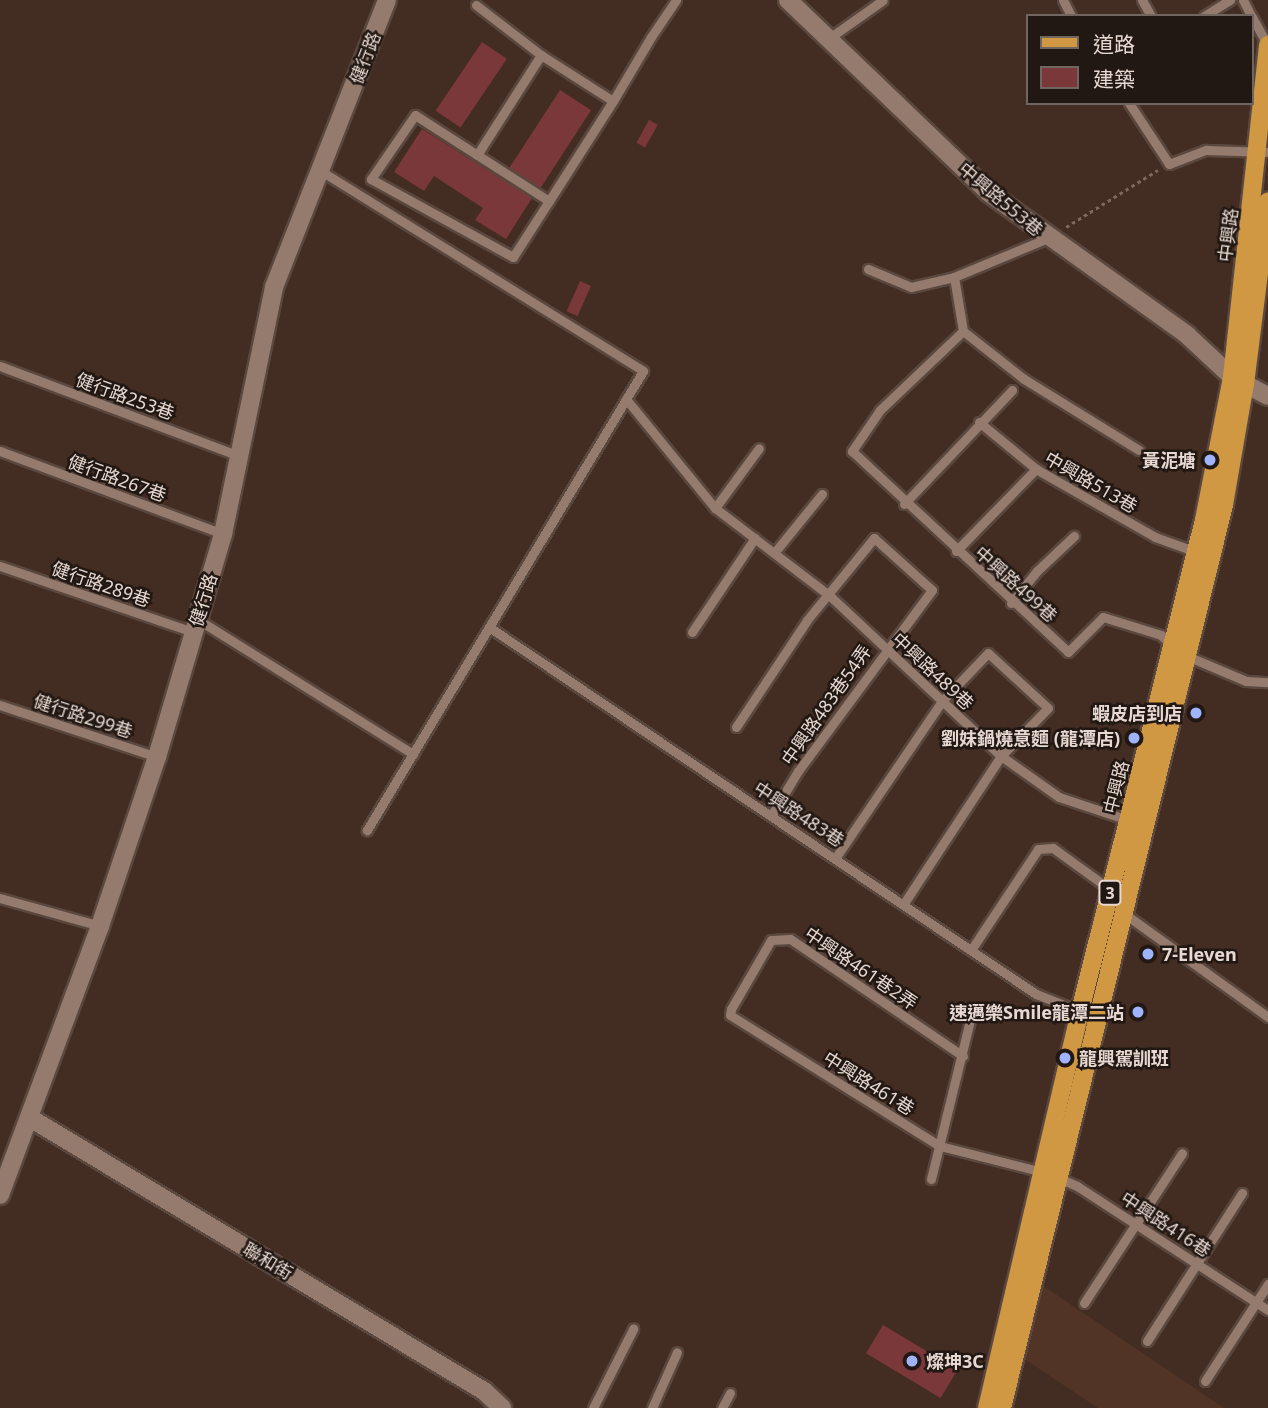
<!DOCTYPE html>
<meta charset="utf-8">
<style>
body{margin:0}
#map{position:relative;width:1268px;height:1408px;overflow:hidden;background:#432c21;font-family:"Noto Sans","Noto Sans TC",sans-serif}
div>[style]{position:absolute}
.built>*{inset:0;background:#513425}
.building>*{inset:0;background:#7b383a;transform-origin:0 0}
.path>*{height:2.5px;margin-top:-1.25px;transform-origin:0;background:repeating-linear-gradient(90deg,#7c685e 0 3.5px,transparent 0 7px)}
.roads{filter:drop-shadow(2px 0 #5a473e) drop-shadow(-2px 0 #5a473e) drop-shadow(0 2px #5a473e) drop-shadow(0 -2px #5a473e)}
.lane>*{height:9px;margin:-4.5px;padding:0 4.5px;transform-origin:4.5px;border-radius:4.5px;background:#957b6e}
.street>*{height:18px;margin:-9px;padding:0 9px;transform-origin:9px;border-radius:9px;background:#957b6e}
.secondary>*{height:18px;margin:-9px;padding:0 9px;transform-origin:9px;border-radius:9px;background:#957b6e}
.primary>*{height:18px;margin:-9px;padding:0 9px;transform-origin:9px;border-radius:9px;background:#d09842}
.dots>*{width:19px;height:19px;translate:-50% -50%;box-sizing:border-box;border:4px solid #221813;border-radius:50%}
span{translate:-50% -50%;white-space:nowrap;text-align:center;line-height:1.15;-webkit-text-stroke:5px #221813;paint-order:stroke}
.shield-label span{padding:2px 5px;background:#221813;border:2px solid;border-radius:5px;-webkit-text-stroke-width:0}
.shield-label{font-size:16px;color:#e7d9d1;font-weight:700}
.street-label{font-size:18px;color:#e7d9d1}
.poi-label{font-size:18px;color:#e7d9d1;font-weight:700}
.right{translate:-100% -50%;text-align:right}
.left{translate:0 -50%;text-align:left}
.legend{position:absolute;left:1026px;top:14px;width:228px;height:91px;box-sizing:border-box;background:#221813;border:2px solid #71655f;margin:0;padding:9px 12px;list-style:none;font-size:21px;color:#e7d9d1}
.legend li{display:flex;align-items:center;gap:14px;height:35px}
.legend b{width:35px;border:2px solid #71655f}
</style>
<div id="map">
<div class="built">
<div style="clip-path:polygon(1042px 1285px,1224px 1408px,1098px 1408px,1023px 1358px)"></div>
</div>
<div class="building">
<div style="left:482px;top:42px;width:30px;height:83px;rotate:34deg"></div>
<div style="left:560px;top:90px;width:37px;height:93px;rotate:33deg"></div>
<div style="left:649px;top:120px;width:10px;height:26px;rotate:29deg"></div>
<div style="clip-path:polygon(422px 129px,532px 198px,506px 239px,475px 220px,483px 208px,434px 176px,424px 191px,394px 172px)"></div>
<div style="left:580px;top:281px;width:12px;height:33px;rotate:24deg"></div>
<div style="left:883px;top:1325px;width:87px;height:33px;rotate:31deg"></div>
</div>
<div class="path">
<div style="left:1066px;top:227px;width:108px;rotate:-31.8deg"></div>
</div>
<div class="roads">
<div class="lane">
<div style="left:1063px;top:0;width:18px;rotate:63deg"></div>
<div style="left:1142px;top:0;width:18px;rotate:61deg"></div>
<div style="left:1243px;top:0;width:18px;rotate:63deg"></div>
<div style="left:476px;top:5px;width:82px;rotate:37.6deg"></div>
<div style="left:1204px;top:16px;width:31px;rotate:-32deg"></div>
<div style="left:1252px;top:17px;width:33px;rotate:61deg"></div>
<div style="left:828px;top:39px;width:67px;rotate:-35.3deg"></div>
<div style="left:1129px;top:103px;width:73px;rotate:56.7deg"></div>
<div style="left:1169px;top:164px;width:40px;rotate:-21deg"></div>
<div style="left:1206px;top:150px;width:62px;rotate:1.8deg"></div>
<div style="left:477px;top:155px;width:119px;rotate:-57.4deg"></div>
<div style="left:541px;top:55px;width:85px;rotate:32.6deg"></div>
<div style="left:321px;top:171px;width:379px;rotate:31.8deg"></div>
<div style="left:643px;top:371px;width:536px;rotate:121.02deg"></div>
<div style="left:549px;top:201px;width:159px;rotate:-147.3deg"></div>
<div style="left:415px;top:115px;width:78px;rotate:124.5deg"></div>
<div style="left:371px;top:179px;width:162px;rotate:28.8deg"></div>
<div style="left:513px;top:257px;width:67px;rotate:-57.3deg"></div>
<div style="left:549px;top:201px;width:119px;rotate:-57.4deg"></div>
<div style="left:613px;top:101px;width:74px;rotate:-59.3deg"></div>
<div style="left:651px;top:37px;width:45px;rotate:-56deg"></div>
<div style="left:868px;top:269px;width:47px;rotate:22.7deg"></div>
<div style="left:911px;top:287px;width:44px;rotate:-13.1deg"></div>
<div style="left:954px;top:277px;width:102px;rotate:-22.5deg"></div>
<div style="left:954px;top:277px;width:55px;rotate:80.5deg"></div>
<div style="left:963px;top:331px;width:78px;rotate:38.2deg"></div>
<div style="left:1024px;top:379px;width:135px;rotate:31.7deg"></div>
<div style="left:963px;top:331px;width:115px;rotate:136.4deg"></div>
<div style="left:880px;top:410px;width:50px;rotate:124.3deg"></div>
<div style="left:852px;top:451px;width:295px;rotate:42.9deg"></div>
<div style="left:1068px;top:652px;width:49px;rotate:-45deg"></div>
<div style="left:1103px;top:617px;width:61px;rotate:17.2deg"></div>
<div style="left:1161px;top:635px;width:16px;rotate:45deg"></div>
<div style="left:0;top:366px;width:255px;rotate:20.6deg"></div>
<div style="left:626px;top:399px;width:141px;rotate:50.8deg"></div>
<div style="left:715px;top:508px;width:145px;rotate:37.4deg"></div>
<div style="left:830px;top:596px;width:234px;rotate:43.1deg"></div>
<div style="left:1001px;top:756px;width:71px;rotate:35.3deg"></div>
<div style="left:1059px;top:797px;width:76px;rotate:18.4deg"></div>
<div style="left:979px;top:422px;width:74px;rotate:39.5deg"></div>
<div style="left:1036px;top:469px;width:137px;rotate:29.7deg"></div>
<div style="left:1155px;top:537px;width:45px;rotate:19.7deg"></div>
<div style="left:0;top:451px;width:238px;rotate:20.4deg"></div>
<div style="left:904px;top:504px;width:157px;rotate:-46.5deg"></div>
<div style="left:715px;top:508px;width:74px;rotate:-53.7deg"></div>
<div style="left:956px;top:551px;width:115px;rotate:-45.7deg"></div>
<div style="left:774px;top:553px;width:76px;rotate:-50.9deg"></div>
<div style="left:0;top:566px;width:204px;rotate:18.9deg"></div>
<div style="left:1011px;top:603px;width:41px;rotate:-50.9deg"></div>
<div style="left:1037px;top:571px;width:51px;rotate:-43.4deg"></div>
<div style="left:197px;top:619px;width:255px;rotate:32deg"></div>
<div style="left:489px;top:627px;width:659px;rotate:33.86deg"></div>
<div style="left:1036px;top:994px;width:49px;rotate:21.4deg"></div>
<div style="left:692px;top:632px;width:113px;rotate:-56.2deg"></div>
<div style="left:1187px;top:656px;width:64px;rotate:23deg"></div>
<div style="left:1246px;top:681px;width:22px;rotate:3deg"></div>
<div style="left:0;top:705px;width:165px;rotate:18.3deg"></div>
<div style="left:736px;top:727px;width:128px;rotate:-56.4deg"></div>
<div style="left:807px;top:620px;width:106px;rotate:-50.7deg"></div>
<div style="left:874px;top:538px;width:78px;rotate:41.9deg"></div>
<div style="left:932px;top:590px;width:225px;rotate:126.5deg"></div>
<div style="left:798px;top:771px;width:52px;rotate:121deg"></div>
<div style="left:836px;top:857px;width:189px;rotate:-55.8deg"></div>
<div style="left:942px;top:701px;width:66px;rotate:-46.2deg"></div>
<div style="left:988px;top:653px;width:81px;rotate:42.5deg"></div>
<div style="left:1048px;top:708px;width:67px;rotate:134.4deg"></div>
<div style="left:1001px;top:756px;width:176px;rotate:123.4deg"></div>
<div style="left:0;top:898px;width:104px;rotate:15.6deg"></div>
<div style="left:1122px;top:912px;width:180px;rotate:35.7deg"></div>
<div style="left:971px;top:950px;width:121px;rotate:-56.4deg"></div>
<div style="left:1038px;top:849px;width:15px;rotate:-4deg"></div>
<div style="left:1053px;top:848px;width:72px;rotate:35.9deg"></div>
<div style="left:963px;top:1056px;width:209px;rotate:-145.9deg"></div>
<div style="left:790px;top:939px;width:19px;rotate:177deg"></div>
<div style="left:771px;top:940px;width:80px;rotate:120.1deg"></div>
<div style="left:731px;top:1009px;width:6px;rotate:99deg"></div>
<div style="left:730px;top:1015px;width:248px;rotate:32deg"></div>
<div style="left:940px;top:1146px;width:106px;rotate:14.2deg"></div>
<div style="left:1056px;top:1177px;width:23px;rotate:23deg"></div>
<div style="left:1077px;top:1186px;width:228px;rotate:33deg"></div>
<div style="left:931px;top:1179px;width:176px;rotate:-76.2deg"></div>
<div style="left:1084px;top:1303px;width:179px;rotate:-56.8deg"></div>
<div style="left:1147px;top:1341px;width:176px;rotate:-57.3deg"></div>
<div style="left:1205px;top:1381px;width:116px;rotate:-57deg"></div>
<div style="left:593px;top:1408px;width:89px;rotate:-63.1deg"></div>
<div style="left:652px;top:1408px;width:61px;rotate:-65.9deg"></div>
<div style="left:722px;top:1408px;width:17px;rotate:-62deg"></div>
</div>
<div class="street">
<div style="left:788px;top:0;width:279px;rotate:43.8deg"></div>
<div style="left:989px;top:193px;width:244px;rotate:35.6deg"></div>
<div style="left:1187px;top:335px;width:62px;rotate:43deg"></div>
<div style="left:30px;top:1118px;width:530px;rotate:31.02deg"></div>
<div style="left:484px;top:1391px;width:25px;rotate:43deg"></div>
<div style="left:0;top:1195px;width:287px;rotate:-69.6deg"></div>
<div style="left:100px;top:926px;width:178px;rotate:-71.4deg"></div>
<div style="left:157px;top:757px;width:233px;rotate:-73.5deg"></div>
<div style="left:223px;top:534px;width:252px;rotate:-78.3deg"></div>
<div style="left:274px;top:287px;width:308px;rotate:-68.5deg"></div>
</div>
<div class="secondary">
<div style="left:1234px;top:378px;width:38px;rotate:28deg"></div>
</div>
<div class="primary">
<div style="left:987px;top:1408px;width:408px;rotate:-76.8deg"></div>
<div style="left:1080px;top:1011px;width:506px;rotate:-75.83deg"></div>
<div style="left:1204px;top:520px;width:146px;rotate:-78.9deg"></div>
<div style="left:1232px;top:377px;width:334px;rotate:-83.8deg"></div>
<div style="left:1002px;top:1408px;width:930px;rotate:-76.19deg"></div>
<div style="left:1224px;top:505px;width:123px;rotate:-80.2deg"></div>
<div style="left:1245px;top:384px;width:184px;rotate:-82.8deg"></div>
</div>
</div>
<div class="dots">
<div style="left:1210px;top:460px;background:#a0b3fd"></div>
<div style="left:1196px;top:713px;background:#a0b3fd"></div>
<div style="left:1134px;top:738px;background:#a0b3fd"></div>
<div style="left:1148px;top:954px;background:#a0b3fd"></div>
<div style="left:1138px;top:1012px;background:#a0b3fd"></div>
<div style="left:1065px;top:1058px;background:#a0b3fd"></div>
<div style="left:912px;top:1361px;background:#a0b3fd"></div>
</div>
<div class="shield-label">
<span style="left:1110px;top:893px">3</span>
</div>
<div class="street-label">
<span style="left:365px;top:58px;rotate:-69deg">健行路</span>
<span style="left:1001px;top:199px;rotate:40deg">中興路553巷</span>
<span style="left:1228px;top:235px;rotate:-83deg">中興路</span>
<span style="left:125px;top:396px;rotate:20deg">健行路253巷</span>
<span style="left:117px;top:478px;rotate:20deg">健行路267巷</span>
<span style="left:1091px;top:482px;rotate:30deg">中興路513巷</span>
<span style="left:101px;top:584px;rotate:19deg">健行路289巷</span>
<span style="left:1016px;top:584px;rotate:42deg">中興路499巷</span>
<span style="left:203px;top:600px;rotate:-73deg">健行路</span>
<span style="left:933px;top:671px;rotate:43deg">中興路489巷</span>
<span style="left:826px;top:705px;rotate:-55deg">中興路483巷54弄</span>
<span style="left:83px;top:716px;rotate:18deg">健行路299巷</span>
<span style="left:1116px;top:787px;rotate:-76deg">中興路</span>
<span style="left:799px;top:814px;rotate:33deg">中興路483巷</span>
<span style="left:861px;top:968px;rotate:34deg">中興路461巷2弄</span>
<span style="left:869px;top:1083px;rotate:32deg">中興路461巷</span>
<span style="left:1166px;top:1224px;rotate:33deg">中興路416巷</span>
<span style="left:268px;top:1261px;rotate:31deg">聯和街</span>
</div>
<div class="poi-label">
<span class="right" style="left:1196px;top:460px">黃泥塘</span>
<span class="right" style="left:1182px;top:713px">蝦皮店到店</span>
<span class="right" style="left:1120px;top:738px">劉妹鍋燒意麵 (龍潭店)</span>
<span class="left" style="left:1162px;top:954px">7-Eleven</span>
<span class="right" style="left:1124px;top:1012px">速邁樂Smile龍潭二站</span>
<span class="left" style="left:1079px;top:1058px">龍興駕訓班</span>
<span class="left" style="left:926px;top:1361px">燦坤3C</span>
</div>
<ul class="legend">
<li><b style="height:9px;background:#d09842"></b>道路</li>
<li><b style="height:19px;background:#7b383a"></b>建築</li>
</ul>
</div>
